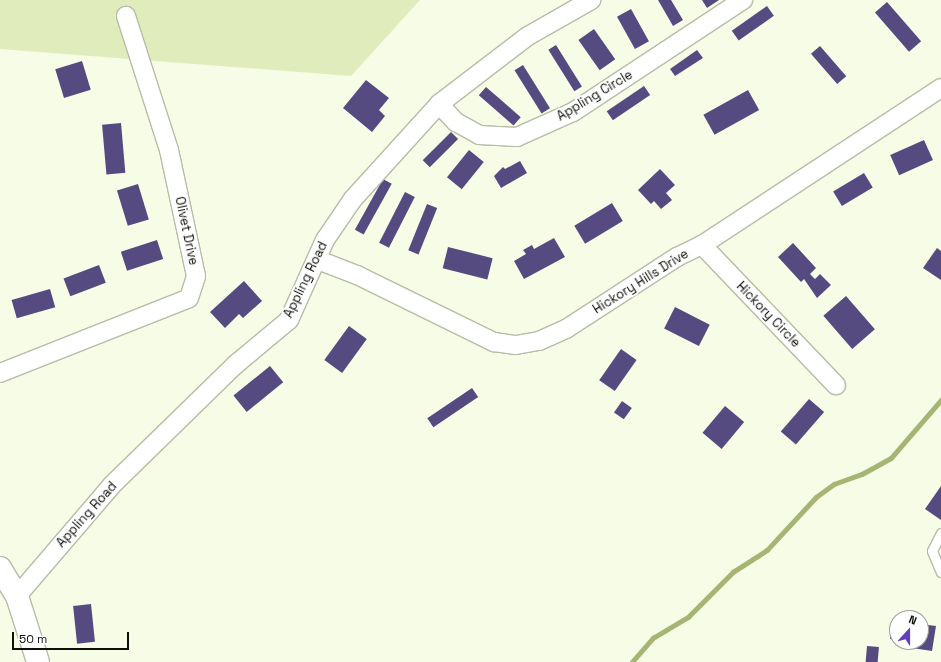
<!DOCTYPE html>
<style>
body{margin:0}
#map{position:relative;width:941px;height:662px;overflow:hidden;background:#f6fce5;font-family:"Space Grotesk",sans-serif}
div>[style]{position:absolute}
.green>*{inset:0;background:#e1ecbc}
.stream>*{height:4.5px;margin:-2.25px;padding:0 2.25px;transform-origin:2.25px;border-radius:2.25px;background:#a6b474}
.building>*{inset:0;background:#564b81;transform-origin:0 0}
.roads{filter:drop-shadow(1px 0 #b6bca6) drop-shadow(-1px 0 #b6bca6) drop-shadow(0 1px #b6bca6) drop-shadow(0 -1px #b6bca6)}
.service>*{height:9px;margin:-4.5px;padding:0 4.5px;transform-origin:4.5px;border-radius:4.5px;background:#fff}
.minor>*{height:18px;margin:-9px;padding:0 9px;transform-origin:9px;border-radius:9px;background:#fff}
.tertiary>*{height:22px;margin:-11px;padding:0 11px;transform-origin:11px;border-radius:11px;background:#fff}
span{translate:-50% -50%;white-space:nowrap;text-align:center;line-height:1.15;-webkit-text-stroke:4px #fff;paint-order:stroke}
.street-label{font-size:13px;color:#0d0f08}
.north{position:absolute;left:889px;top:610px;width:40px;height:40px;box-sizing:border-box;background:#fff;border:1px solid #9e9f9c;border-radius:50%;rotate:21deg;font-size:11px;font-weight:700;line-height:16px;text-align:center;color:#0d0f08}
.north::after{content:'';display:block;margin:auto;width:14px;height:18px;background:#633fb8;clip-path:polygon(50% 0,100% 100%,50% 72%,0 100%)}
.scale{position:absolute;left:12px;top:632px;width:117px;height:18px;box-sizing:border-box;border:2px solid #0d0f08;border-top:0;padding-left:5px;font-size:12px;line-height:14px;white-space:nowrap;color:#0d0f08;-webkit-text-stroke:3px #fff;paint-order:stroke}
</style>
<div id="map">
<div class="green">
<div style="clip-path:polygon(0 0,420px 0,351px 76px,0 49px)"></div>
</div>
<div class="stream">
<div style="left:632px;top:662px;width:32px;rotate:-49deg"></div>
<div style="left:653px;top:638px;width:41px;rotate:-31deg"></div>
<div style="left:688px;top:617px;width:64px;rotate:-45deg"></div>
<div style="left:733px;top:572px;width:40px;rotate:-32.9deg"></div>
<div style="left:767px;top:550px;width:72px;rotate:-47.2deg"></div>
<div style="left:816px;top:497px;width:22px;rotate:-36deg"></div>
<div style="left:834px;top:484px;width:30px;rotate:-20deg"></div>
<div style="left:862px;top:474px;width:33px;rotate:-29deg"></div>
<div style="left:891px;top:458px;width:77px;rotate:-49.2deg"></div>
</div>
<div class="building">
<div style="clip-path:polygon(658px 0,671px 0,683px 20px,673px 26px)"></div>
<div style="clip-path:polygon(702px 0,719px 0,707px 8px)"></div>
<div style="left:887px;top:2px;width:52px;height:16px;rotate:49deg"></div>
<div style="left:767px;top:6px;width:12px;height:43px;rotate:55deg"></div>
<div style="left:631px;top:9px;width:37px;height:16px;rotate:61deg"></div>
<div style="left:594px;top:29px;width:37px;height:19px;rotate:55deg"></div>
<div style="left:556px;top:45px;width:49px;height:9px;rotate:58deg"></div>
<div style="left:820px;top:46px;width:40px;height:12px;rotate:49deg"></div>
<div style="clip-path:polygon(697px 50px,703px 58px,675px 76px,670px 69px)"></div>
<div style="left:82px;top:61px;width:30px;height:28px;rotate:73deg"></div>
<div style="left:523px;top:65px;width:51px;height:10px;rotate:58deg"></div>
<div style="clip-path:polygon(366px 80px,389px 98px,379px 110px,385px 116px,372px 132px,343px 108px)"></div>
<div style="left:644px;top:86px;width:11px;height:45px;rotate:56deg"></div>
<div style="left:486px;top:87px;width:46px;height:11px;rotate:41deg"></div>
<div style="left:748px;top:90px;width:23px;height:51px;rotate:61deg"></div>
<div style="left:121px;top:123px;width:50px;height:19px;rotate:85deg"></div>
<div style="left:451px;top:132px;width:10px;height:40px;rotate:45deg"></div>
<div style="left:924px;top:140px;width:22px;height:37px;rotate:66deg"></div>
<div style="left:469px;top:150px;width:19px;height:35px;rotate:39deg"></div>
<div style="clip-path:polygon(520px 161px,527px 173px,501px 188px,494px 176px,503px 167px,505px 169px)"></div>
<div style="clip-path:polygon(660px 169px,675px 185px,666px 193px,672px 200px,661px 209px,654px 201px,651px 204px,638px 190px)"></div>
<div style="left:864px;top:173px;width:17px;height:36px;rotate:59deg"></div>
<div style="left:383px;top:179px;width:10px;height:58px;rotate:29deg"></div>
<div style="left:138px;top:184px;width:37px;height:22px;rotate:73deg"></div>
<div style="left:405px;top:192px;width:11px;height:57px;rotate:27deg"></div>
<div style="left:612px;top:203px;width:21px;height:44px;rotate:59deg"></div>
<div style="left:427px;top:204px;width:11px;height:50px;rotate:22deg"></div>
<div style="clip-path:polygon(554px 238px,565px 257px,524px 279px,514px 261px,526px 254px,523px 250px,532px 245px,534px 249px)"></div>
<div style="left:157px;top:240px;width:20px;height:38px;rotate:72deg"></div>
<div style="clip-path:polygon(793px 243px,816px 268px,810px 274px,815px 279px,820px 274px,831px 285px,817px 298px,804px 279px,801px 282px,778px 257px)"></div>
<div style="left:448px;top:247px;width:46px;height:22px;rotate:14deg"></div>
<div style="clip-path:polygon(937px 248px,941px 251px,941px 280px,923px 268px)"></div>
<div style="left:99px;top:265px;width:19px;height:38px;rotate:69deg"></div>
<div style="clip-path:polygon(244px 281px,262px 301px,243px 318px,239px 314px,225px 328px,210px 312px)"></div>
<div style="left:50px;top:289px;width:19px;height:40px;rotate:74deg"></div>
<div style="left:846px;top:296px;width:44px;height:30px;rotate:49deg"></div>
<div style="left:675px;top:307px;width:39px;height:24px;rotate:27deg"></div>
<div style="left:349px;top:326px;width:22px;height:42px;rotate:36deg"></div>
<div style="left:621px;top:349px;width:19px;height:38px;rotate:35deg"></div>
<div style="left:270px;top:366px;width:21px;height:47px;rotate:51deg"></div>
<div style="left:472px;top:388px;width:11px;height:54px;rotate:56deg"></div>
<div style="left:809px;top:399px;width:20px;height:43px;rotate:41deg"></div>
<div style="left:622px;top:401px;width:12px;height:14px;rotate:35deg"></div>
<div style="left:725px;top:406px;width:25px;height:35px;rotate:40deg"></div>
<div style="clip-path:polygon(941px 486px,941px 520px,925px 509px)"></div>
<div style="left:91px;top:604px;width:38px;height:18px;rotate:84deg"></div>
<div style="clip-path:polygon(893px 620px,897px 620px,897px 640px,890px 639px)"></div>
<div style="clip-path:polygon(921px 624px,936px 626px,932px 651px,912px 648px,912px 642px,921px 642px)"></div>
<div style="left:867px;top:646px;width:12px;height:16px;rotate:5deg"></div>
</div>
<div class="roads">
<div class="service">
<div style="left:941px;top:533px;width:20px;rotate:117deg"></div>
<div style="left:932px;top:551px;width:23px;rotate:67deg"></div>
</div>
<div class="minor">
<div style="left:439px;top:104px;width:25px;rotate:47deg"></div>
<div style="left:456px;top:122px;width:26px;rotate:29deg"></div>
<div style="left:479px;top:135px;width:38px;rotate:3deg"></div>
<div style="left:517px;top:137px;width:61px;rotate:-24.1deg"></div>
<div style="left:573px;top:112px;width:204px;rotate:-33.4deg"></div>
<div style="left:702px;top:245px;width:194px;rotate:46.3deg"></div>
<div style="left:318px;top:260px;width:42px;rotate:21deg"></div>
<div style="left:357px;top:275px;width:153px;rotate:26.1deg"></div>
<div style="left:494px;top:342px;width:22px;rotate:8deg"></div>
<div style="left:516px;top:345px;width:23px;rotate:-10deg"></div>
<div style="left:539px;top:341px;width:30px;rotate:-24deg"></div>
<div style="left:566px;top:329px;width:132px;rotate:-33deg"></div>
<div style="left:677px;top:257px;width:28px;rotate:-26deg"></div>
<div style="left:702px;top:245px;width:286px;rotate:-33.3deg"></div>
<div style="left:0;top:373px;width:203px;rotate:-21.6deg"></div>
<div style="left:189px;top:298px;width:23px;rotate:-72deg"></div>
<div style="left:196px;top:276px;width:129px;rotate:-102.1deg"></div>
<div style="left:169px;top:150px;width:141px;rotate:-107.8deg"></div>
<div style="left:17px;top:596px;width:146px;rotate:-49.4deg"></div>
<div style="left:112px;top:485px;width:172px;rotate:-44.3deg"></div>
<div style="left:235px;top:365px;width:70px;rotate:-39.8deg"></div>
<div style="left:289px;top:320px;width:88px;rotate:-65.8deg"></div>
<div style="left:325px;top:240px;width:50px;rotate:-55.7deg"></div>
<div style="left:353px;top:199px;width:128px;rotate:-47.8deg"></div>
<div style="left:439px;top:104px;width:112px;rotate:-37.4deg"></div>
<div style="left:528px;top:36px;width:73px;rotate:-29.7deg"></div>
</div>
<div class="tertiary">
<div style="left:0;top:568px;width:33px;rotate:59deg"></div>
<div style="left:17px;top:596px;width:69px;rotate:72.3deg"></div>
</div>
</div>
<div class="street-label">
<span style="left:595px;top:96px;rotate:-31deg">Appling Circle</span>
<span style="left:186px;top:231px;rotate:78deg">Olivet Drive</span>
<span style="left:306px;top:280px;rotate:-64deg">Appling Road</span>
<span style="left:641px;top:282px;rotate:-32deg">Hickory Hills Drive</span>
<span style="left:768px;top:315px;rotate:46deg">Hickory Circle</span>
<span style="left:87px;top:515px;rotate:-48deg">Appling Road</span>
</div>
<div class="north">N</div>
<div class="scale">50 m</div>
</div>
